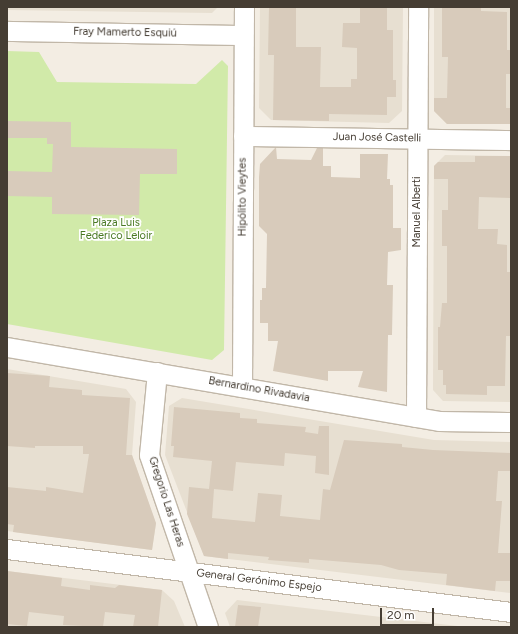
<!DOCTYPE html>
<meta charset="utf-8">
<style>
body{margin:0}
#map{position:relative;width:518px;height:634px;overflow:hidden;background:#f3ede3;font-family:Figtree,sans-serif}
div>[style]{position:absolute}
.residential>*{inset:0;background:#e7dfd1}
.green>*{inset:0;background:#d1eaa9}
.building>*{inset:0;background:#d8cbbb}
.roads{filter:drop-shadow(1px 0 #c1b7a8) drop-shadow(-1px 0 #c1b7a8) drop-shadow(0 1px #c1b7a8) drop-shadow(0 -1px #c1b7a8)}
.minor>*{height:19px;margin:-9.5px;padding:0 9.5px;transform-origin:9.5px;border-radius:9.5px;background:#fff}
span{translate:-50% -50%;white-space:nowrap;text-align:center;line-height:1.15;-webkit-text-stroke:3.5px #fff;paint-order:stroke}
.street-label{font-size:11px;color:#453d33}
.park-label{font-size:11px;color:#497923}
.frame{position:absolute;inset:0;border:8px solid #453d33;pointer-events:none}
.scale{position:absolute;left:380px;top:608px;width:54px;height:18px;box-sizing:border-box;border:2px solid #453d33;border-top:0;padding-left:5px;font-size:12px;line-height:14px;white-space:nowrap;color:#453d33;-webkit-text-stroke:3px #fff;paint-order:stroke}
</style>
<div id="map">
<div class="residential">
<div style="clip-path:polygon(7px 7px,218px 7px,212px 13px,7px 10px)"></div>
<div style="clip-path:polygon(260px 7px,403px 7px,402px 111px,389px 123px,271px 120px,259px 108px)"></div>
<div style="clip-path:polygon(434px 7px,511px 7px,511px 124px,447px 124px,434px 111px)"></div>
<div style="clip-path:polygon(445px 155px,511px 156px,511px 402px,443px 401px,433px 390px,434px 166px)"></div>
<div style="clip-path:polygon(7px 369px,126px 389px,136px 402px,132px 455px,156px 524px,152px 550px,7px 531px)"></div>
<div style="clip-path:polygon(182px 398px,434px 440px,511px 442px,511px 593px,204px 556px,165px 455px,169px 406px)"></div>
<div style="clip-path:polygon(7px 571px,162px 590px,174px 601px,185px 627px,7px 627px)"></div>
<div style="clip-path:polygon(237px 600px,466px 627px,230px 627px,225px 613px)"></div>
</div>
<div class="green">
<div style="clip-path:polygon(7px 51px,39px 52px,57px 82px,196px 84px,222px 60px,228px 66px,224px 350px,212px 360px,7px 324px)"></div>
</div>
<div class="building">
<div style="clip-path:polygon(269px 7px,296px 7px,296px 47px,321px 47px,320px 87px,351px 87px,351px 79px,357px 79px,357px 48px,342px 47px,343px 23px,360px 23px,360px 7px,387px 7px,387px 30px,393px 30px,393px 80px,396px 80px,396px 97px,387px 97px,387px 115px,329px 114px,329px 121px,273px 120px,274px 55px,268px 55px)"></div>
<div style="clip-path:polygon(442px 7px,481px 7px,481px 11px,507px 12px,507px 50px,511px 50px,511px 74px,506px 74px,506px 108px,511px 108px,511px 124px,447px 124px,434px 111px,434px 98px,447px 98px,448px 57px,442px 57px)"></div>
<div style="clip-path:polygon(7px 121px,71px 122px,71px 147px,177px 149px,177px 174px,140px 174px,139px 215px,52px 214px,52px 197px,7px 196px,7px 171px,52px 172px,53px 144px,47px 144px,47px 138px,7px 138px)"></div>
<div style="clip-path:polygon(276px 147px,277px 159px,311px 160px,317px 148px,323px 148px,323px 166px,331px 166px,331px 177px,360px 178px,360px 154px,388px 154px,387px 179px,390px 179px,390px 185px,393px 185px,393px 228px,401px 228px,401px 250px,388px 252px,387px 285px,393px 285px,392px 335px,388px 335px,387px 392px,358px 387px,363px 371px,328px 371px,328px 381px,273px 371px,278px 341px,268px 341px,268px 323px,260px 323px,260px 300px,262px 300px,262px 288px,266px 288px,267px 234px,259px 226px,259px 177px,260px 164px)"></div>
<div style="clip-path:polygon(475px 156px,511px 156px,511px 198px,479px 197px,478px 229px,498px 229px,497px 244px,507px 245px,507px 272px,511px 272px,511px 336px,506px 336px,505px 386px,487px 386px,487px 395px,446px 394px,446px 385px,443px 385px,443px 370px,438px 370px,438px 327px,440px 327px,442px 303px,447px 303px,447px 246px,442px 246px,442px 210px,448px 210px,448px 179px,434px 179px,434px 166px,438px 162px,475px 162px)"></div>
<div style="clip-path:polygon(7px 373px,50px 376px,49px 387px,82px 390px,82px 395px,130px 398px,126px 455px,132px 455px,156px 523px,152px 550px,13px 532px,14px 525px,7px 524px,7px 487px,46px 491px,46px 487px,83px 493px,89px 454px,83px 454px,83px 446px,35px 446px,35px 448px,7px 446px)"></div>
<div style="clip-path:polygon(174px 407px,240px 413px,240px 418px,257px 419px,257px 423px,306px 427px,305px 432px,318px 434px,319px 426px,329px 426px,329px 475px,315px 473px,316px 456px,285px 453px,284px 466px,236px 462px,233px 491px,214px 489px,212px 518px,255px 522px,258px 493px,282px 495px,280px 516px,320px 520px,323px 489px,330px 490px,344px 440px,402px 444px,402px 447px,433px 450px,511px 453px,511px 471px,498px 471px,496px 501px,502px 501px,498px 553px,511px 553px,511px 581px,496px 581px,495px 591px,446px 585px,447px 574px,399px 570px,381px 565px,309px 559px,309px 563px,268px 560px,269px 557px,228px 553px,228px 559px,204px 556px,187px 514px,189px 487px,209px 489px,212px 461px,173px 457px,174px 446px,171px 446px)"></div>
<div style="clip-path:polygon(7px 571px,62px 578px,61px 586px,90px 590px,90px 585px,115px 588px,119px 585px,162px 590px,158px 627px,133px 627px,135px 615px,105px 612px,103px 627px,63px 625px,64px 616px,29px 612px,27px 626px,7px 624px)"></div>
<div style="clip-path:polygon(238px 605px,261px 607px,258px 627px,235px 627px)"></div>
</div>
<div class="roads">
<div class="minor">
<div style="left:7px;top:31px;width:236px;rotate:1deg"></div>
<div style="left:243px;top:136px;width:268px;rotate:0.9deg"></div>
<div style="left:7px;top:347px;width:438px;rotate:9.7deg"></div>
<div style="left:439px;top:421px;width:72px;rotate:0.8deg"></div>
<div style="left:157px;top:372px;width:83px;rotate:95.5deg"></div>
<div style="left:149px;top:455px;width:182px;rotate:71.1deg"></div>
<div style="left:242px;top:387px;width:380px;rotate:-89.7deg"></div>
<div style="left:416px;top:417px;width:410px;rotate:-89.7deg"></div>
<div style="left:7px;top:549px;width:508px;rotate:7.13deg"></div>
</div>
</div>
<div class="street-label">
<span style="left:125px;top:33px;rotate:1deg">Fray Mamerto Esquiú</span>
<span style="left:377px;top:138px;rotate:1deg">Juan José Castelli</span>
<span style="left:243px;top:197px;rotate:-90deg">Hipólito Vieytes</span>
<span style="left:417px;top:212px;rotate:-90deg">Manuel Alberti</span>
<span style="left:259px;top:390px;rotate:10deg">Bernardino Rivadavia</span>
<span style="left:166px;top:502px;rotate:72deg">Gregorio Las Heras</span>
<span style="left:259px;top:581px;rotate:7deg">General Gerónimo Espejo</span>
</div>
<div class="park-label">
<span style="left:116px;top:230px">Plaza Luis<br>Federico Leloir</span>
</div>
<div class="frame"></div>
<div class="scale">20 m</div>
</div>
